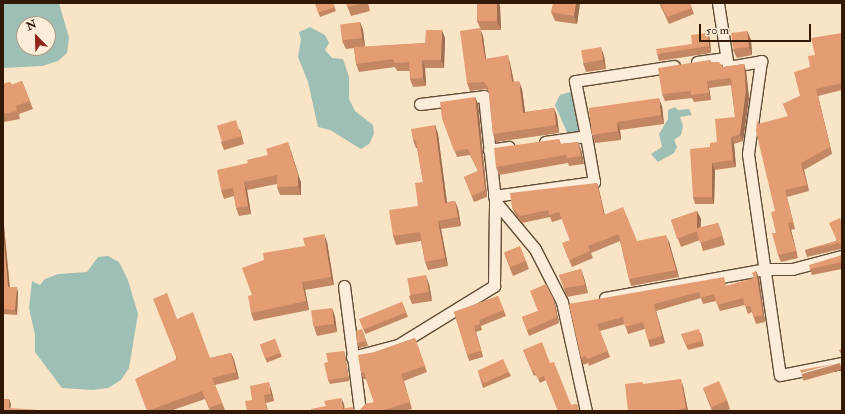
<!DOCTYPE html>
<style>
body{margin:0}
#map{position:relative;width:845px;height:414px;overflow:hidden;background:#f9e4c5;font-family:"IM FELL Double Pica",serif}
div>[style]{position:absolute}
.water>*{inset:0;background:#9ebfb5}
.roads{filter:drop-shadow(1px 0 #634c36) drop-shadow(-1px 0 #634c36) drop-shadow(0 1px #634c36) drop-shadow(0 -1px #634c36)}
.street>*{height:11px;margin:-5.5px;padding:0 5.5px;transform-origin:5.5px;border-radius:5.5px;background:#fbedd9}
.wall>*{inset:0;background:#c48763;transform-origin:0 0}
.shaded-wall>*{inset:0;background:#a06e50}
.building>*{inset:0;background:#e49d73;transform-origin:0 0}
span{translate:-50% -50%;white-space:nowrap;text-align:center;line-height:1.15;-webkit-text-stroke:3px #fbedd9;paint-order:stroke}
.frame{position:absolute;inset:0;border:4px solid #311906;pointer-events:none}
.north{position:absolute;left:16px;top:16px;width:40px;height:40px;box-sizing:border-box;background:#fbedd9;border:1px solid #aa9885;border-radius:50%;rotate:337deg;font-size:11px;font-weight:700;line-height:16px;text-align:center;color:#311906}
.north::after{content:'';display:block;margin:auto;width:14px;height:18px;background:#8f2418;clip-path:polygon(50% 0,100% 100%,50% 72%,0 100%)}
.scale{position:absolute;left:699px;top:24px;width:112px;height:18px;box-sizing:border-box;border:2px solid #311906;border-top:0;padding-left:5px;font-size:12px;line-height:14px;white-space:nowrap;color:#311906;-webkit-text-stroke:3px #fbedd9;paint-order:stroke}
</style>
<div id="map">
<div class="water">
<div style="clip-path:polygon(evenodd,3px 3px,59px 3px,69px 38px,67px 53px,58px 61px,42px 66px,3px 68px,3px 3px,24px 24px,48px 24px,48px 48px,24px 48px,24px 24px)"></div>
<div style="clip-path:polygon(310px 27px,325px 35px,329px 43px,325px 50px,332px 58px,343px 59px,349px 77px,349px 99px,355px 111px,373px 125px,374px 134px,369px 144px,361px 149px,330px 130px,318px 127px,308px 82px,298px 57px,301px 39px,299px 32px)"></div>
<div style="clip-path:polygon(570px 92px,574px 94px,581px 125px,579px 133px,569px 137px,555px 105px,560px 95px)"></div>
<div style="clip-path:polygon(675px 107px,678px 110px,689px 109px,692px 115px,680px 117px,683px 126px,681px 135px,674px 140px,677px 147px,674px 153px,658px 162px,651px 154px,662px 147px,659px 134px,668px 119px,668px 110px)"></div>
<div style="clip-path:polygon(108px 256px,119px 262px,128px 280px,138px 314px,129px 368px,121px 380px,108px 388px,93px 390px,62px 388px,35px 352px,35px 335px,29px 308px,32px 281px,40px 285px,45px 279px,58px 274px,87px 272px,98px 257px)"></div>
</div>
<div class="roads">
<div class="street">
<div style="left:718px;top:3px;width:65px;rotate:81.1deg"></div>
<div style="left:728px;top:67px;width:34px;rotate:-10deg"></div>
<div style="left:761px;top:61px;width:94px;rotate:98deg"></div>
<div style="left:748px;top:154px;width:223px;rotate:81.8deg"></div>
<div style="left:780px;top:375px;width:63px;rotate:-11deg"></div>
<div style="left:697px;top:62px;width:29px;rotate:-8deg"></div>
<div style="left:420px;top:104px;width:64px;rotate:-7.1deg"></div>
<div style="left:484px;top:96px;width:106px;rotate:84deg"></div>
<div style="left:545px;top:142px;width:41px;rotate:-8.3deg"></div>
<div style="left:586px;top:136px;width:56px;rotate:-101.3deg"></div>
<div style="left:575px;top:81px;width:100px;rotate:-8.6deg"></div>
<div style="left:489px;top:150px;width:20px;rotate:-9deg"></div>
<div style="left:494px;top:196px;width:101px;rotate:-8deg"></div>
<div style="left:594px;top:182px;width:47px;rotate:-99.9deg"></div>
<div style="left:344px;top:286px;width:126px;rotate:82.7deg"></div>
<div style="left:605px;top:298px;width:164px;rotate:-10.2deg"></div>
<div style="left:766px;top:269px;width:26px"></div>
<div style="left:792px;top:269px;width:52px;rotate:-14.6deg"></div>
<div style="left:352px;top:357px;width:48px;rotate:-14.6deg"></div>
<div style="left:398px;top:345px;width:113px;rotate:-31.6deg"></div>
<div style="left:494px;top:286px;width:85px;rotate:-89.3deg"></div>
<div style="left:495px;top:201px;width:62px;rotate:50.2deg"></div>
<div style="left:535px;top:249px;width:59px;rotate:63deg"></div>
<div style="left:562px;top:302px;width:112px;rotate:77.6deg"></div>
</div>
</div>
<div class="wall">
<div style="clip-path:polygon(315px 3px,333px 3px,336px 11px,320px 17px)"></div>
<div style="clip-path:polygon(346px 3px,368px 3px,370px 11px,351px 16px)"></div>
<div style="clip-path:polygon(580px 3px,577px 24px,555px 21px,551px 12px)"></div>
<div style="clip-path:polygon(659px 3px,690px 3px,694px 14px,669px 24px)"></div>
<div style="clip-path:polygon(500px 6px,501px 30px,481px 30px,477px 21px)"></div>
<div style="clip-path:polygon(360px 22px,363px 30px,365px 47px,425px 43px,445px 38px,444px 68px,425px 68px,426px 86px,413px 87px,410px 79px,410px 71px,397px 71px,395px 67px,359px 72px,356px 64px,354px 48px,346px 49px,342px 41px)"></div>
<div style="clip-path:polygon(747px 31px,751px 40px,752px 55px,737px 58px,733px 50px)"></div>
<div style="clip-path:polygon(708px 33px,710px 40px,711px 53px,659px 61px,657px 54px,692px 44px)"></div>
<div style="clip-path:polygon(842px 34px,842px 90px,818px 96px,832px 154px,804px 170px,809px 191px,787px 197px,795px 229px,791px 230px,798px 258px,781px 262px,778px 255px,776px 233px,775px 211px,788px 116px,783px 104px,800px 96px,815px 55px)"></div>
<div style="clip-path:polygon(483px 36px,486px 59px,510px 63px,514px 82px,522px 89px,525px 112px,554px 108px,557px 116px,559px 133px,496px 142px,493px 134px,489px 92px,486px 89px,470px 91px,467px 83px)"></div>
<div style="clip-path:polygon(604px 56px,606px 69px,586px 72px,583px 63px)"></div>
<div style="clip-path:polygon(710px 60px,711px 62px,723px 67px,744px 64px,746px 71px,749px 98px,743px 141px,734px 144px,736px 167px,715px 170px,714px 204px,695px 204px,693px 197px,710px 147px,717px 142px,735px 117px,731px 85px,709px 88px,711px 100px,694px 102px,692px 98px,665px 101px,662px 94px)"></div>
<div style="clip-path:polygon(22px 81px,33px 109px,19px 114px,20px 119px,4px 122px,3px 120px,3px 84px,10px 82px,12px 85px)"></div>
<div style="clip-path:polygon(475px 97px,478px 104px,487px 197px,474px 202px,464px 177px,478px 171px,470px 155px,457px 157px,442px 118px)"></div>
<div style="clip-path:polygon(662px 106px,664px 124px,620px 130px,621px 140px,595px 143px,592px 135px,589px 108px)"></div>
<div style="clip-path:polygon(435px 125px,438px 134px,447px 202px,455px 201px,458px 209px,461px 226px,441px 229px,448px 266px,428px 270px,425px 262px,421px 241px,396px 245px,393px 236px,418px 206px,423px 182px,417px 148px,416px 148px,413px 140px)"></div>
<div style="clip-path:polygon(240px 129px,244px 144px,224px 150px,221px 142px)"></div>
<div style="clip-path:polygon(559px 139px,561px 144px,578px 142px,581px 150px,584px 164px,569px 166px,568px 163px,499px 175px,496px 167px)"></div>
<div style="clip-path:polygon(291px 151px,301px 183px,301px 195px,280px 195px,277px 187px,277px 184px,247px 190px,251px 214px,239px 216px,236px 208px,234px 196px,224px 199px,221px 190px,248px 163px)"></div>
<div style="clip-path:polygon(597px 183px,599px 190px,605px 215px,637px 241px,669px 242px,679px 277px,631px 286px,629px 279px,620px 241px,591px 253px,593px 258px,572px 267px,565px 250px,570px 240px,562px 219px,552px 222px,550px 217px,522px 223px,515px 214px,512px 207px)"></div>
<div style="clip-path:polygon(697px 211px,701px 219px,700px 228px,718px 223px,725px 245px,703px 251px,700px 240px,681px 247px,671px 220px)"></div>
<div style="clip-path:polygon(3px 223px,4px 226px,10px 287px,18px 292px,17px 315px,3px 314px)"></div>
<div style="clip-path:polygon(842px 223px,842px 250px,841px 249px,807px 257px,805px 250px,836px 241px)"></div>
<div style="clip-path:polygon(327px 242px,334px 285px,305px 290px,309px 310px,254px 321px,251px 313px,252px 295px,305px 246px)"></div>
<div style="clip-path:polygon(504px 253px,526px 261px,529px 269px,513px 276px)"></div>
<div style="clip-path:polygon(842px 255px,842px 269px,812px 275px,810px 269px)"></div>
<div style="clip-path:polygon(581px 269px,584px 278px,588px 293px,567px 297px,559px 275px)"></div>
<div style="clip-path:polygon(756px 271px,759px 278px,765px 322px,756px 324px,752px 312px,748px 314px,745px 305px,720px 311px,716px 301px,703px 304px,701px 298px,656px 311px,665px 343px,650px 347px,645px 329px,628px 334px,625px 324px,600px 331px,610px 357px,589px 366px,588px 363px,583px 365px,581px 358px,569px 304px,727px 286px,754px 278px)"></div>
<div style="clip-path:polygon(429px 284px,432px 301px,412px 304px,409px 296px)"></div>
<div style="clip-path:polygon(498px 296px,506px 316px,481px 326px,482px 330px,476px 332px,483px 357px,469px 361px,454px 312px)"></div>
<div style="clip-path:polygon(553px 298px,555px 304px,559px 323px,529px 336px,522px 317px,538px 311px)"></div>
<div style="left:402px;top:302px;width:16px;height:46px;rotate:68deg"></div>
<div style="clip-path:polygon(332px 308px,335px 317px,337px 332px,317px 336px,314px 327px)"></div>
<div style="clip-path:polygon(177px 319px,210px 358px,231px 353px,234px 360px,239px 379px,215px 385px,225px 410px,222px 411px,210px 411px,205px 399px,170px 411px,147px 411px,176px 359px)"></div>
<div style="clip-path:polygon(362px 329px,368px 346px,359px 348px,357px 343px)"></div>
<div style="clip-path:polygon(701px 333px,704px 346px,688px 350px,681px 334px)"></div>
<div style="clip-path:polygon(415px 338px,427px 372px,404px 381px,412px 409px,405px 411px,359px 411px,374px 402px,366px 379px,363px 379px,361px 373px,375px 352px)"></div>
<div style="left:275px;top:339px;width:19px;height:16px;rotate:69deg"></div>
<div style="clip-path:polygon(842px 349px,842px 356px,839px 350px)"></div>
<div style="clip-path:polygon(523px 350px,550px 363px,571px 405px,577px 404px,579px 411px,558px 411px,546px 380px,540px 383px,536px 375px,534px 376px)"></div>
<div style="clip-path:polygon(344px 351px,345px 355px,349px 381px,330px 384px,328px 380px,328px 362px)"></div>
<div style="left:840px;top:363px;width:7px;height:40px;rotate:74deg"></div>
<div style="clip-path:polygon(478px 371px,509px 372px,511px 376px,483px 388px)"></div>
<div style="clip-path:polygon(643px 384px,683px 386px,688px 411px,628px 411px)"></div>
<div style="clip-path:polygon(703px 388px,727px 400px,730px 409px,725px 411px,712px 411px)"></div>
<div style="clip-path:polygon(271px 389px,274px 401px,266px 403px,252px 400px)"></div>
</div>
<div class="shaded-wall">
<div style="clip-path:polygon(497px 3px,499px 3px,500px 6px,501px 30px,497px 21px)"></div>
<div style="clip-path:polygon(576px 3px,580px 3px,577px 24px,574px 16px)"></div>
<div style="clip-path:polygon(360px 22px,363px 30px,365px 47px,362px 38px)"></div>
<div style="clip-path:polygon(480px 28px,483px 36px,487px 67px,485px 59px)"></div>
<div style="clip-path:polygon(442px 30px,445px 38px,444px 68px,441px 60px)"></div>
<div style="clip-path:polygon(747px 31px,751px 40px,752px 55px,749px 47px)"></div>
<div style="clip-path:polygon(708px 33px,710px 40px,711px 53px,709px 46px)"></div>
<div style="clip-path:polygon(601px 47px,604px 56px,606px 69px,603px 60px)"></div>
<div style="clip-path:polygon(508px 55px,510px 63px,515px 90px,512px 82px)"></div>
<div style="clip-path:polygon(422px 60px,425px 68px,426px 86px,423px 78px)"></div>
<div style="clip-path:polygon(744px 64px,746px 71px,749px 98px,743px 141px,740px 134px)"></div>
<div style="clip-path:polygon(519px 81px,522px 89px,526px 120px,523px 113px)"></div>
<div style="clip-path:polygon(707px 81px,709px 88px,711px 100px,709px 93px)"></div>
<div style="clip-path:polygon(816px 89px,818px 96px,832px 154px,830px 147px)"></div>
<div style="clip-path:polygon(475px 97px,478px 104px,487px 197px,485px 190px)"></div>
<div style="clip-path:polygon(659px 98px,662px 106px,664px 124px,661px 115px)"></div>
<div style="clip-path:polygon(554px 108px,557px 116px,559px 133px,556px 125px)"></div>
<div style="clip-path:polygon(617px 122px,620px 130px,621px 140px,618px 131px)"></div>
<div style="clip-path:polygon(435px 125px,438px 134px,448px 211px,445px 203px)"></div>
<div style="clip-path:polygon(731px 137px,734px 144px,736px 167px,733px 160px)"></div>
<div style="clip-path:polygon(288px 142px,301px 183px,301px 195px,298px 186px)"></div>
<div style="clip-path:polygon(578px 142px,581px 150px,584px 164px,581px 156px)"></div>
<div style="clip-path:polygon(712px 163px,715px 170px,714px 204px,712px 197px)"></div>
<div style="clip-path:polygon(801px 163px,804px 170px,809px 191px,807px 185px)"></div>
<div style="clip-path:polygon(244px 182px,247px 190px,251px 214px,248px 206px)"></div>
<div style="clip-path:polygon(597px 183px,599px 190px,606px 222px,604px 215px)"></div>
<div style="clip-path:polygon(455px 201px,458px 209px,461px 226px,458px 217px)"></div>
<div style="clip-path:polygon(697px 211px,701px 219px,700px 237px,697px 228px)"></div>
<div style="clip-path:polygon(438px 221px,441px 229px,448px 266px,445px 258px)"></div>
<div style="clip-path:polygon(3px 223px,4px 226px,10px 292px,8px 287px,3px 231px)"></div>
<div style="clip-path:polygon(718px 223px,721px 231px,725px 245px,722px 236px)"></div>
<div style="clip-path:polygon(788px 223px,791px 230px,798px 258px)"></div>
<div style="clip-path:polygon(324px 234px,327px 242px,334px 285px,331px 277px)"></div>
<div style="clip-path:polygon(666px 235px,669px 242px,679px 277px,676px 270px)"></div>
<div style="clip-path:polygon(581px 269px,584px 278px,588px 293px,585px 285px)"></div>
<div style="clip-path:polygon(756px 271px,759px 278px,765px 322px,763px 315px)"></div>
<div style="clip-path:polygon(426px 275px,429px 284px,432px 301px,429px 292px)"></div>
<div style="clip-path:polygon(302px 282px,305px 290px,309px 310px,306px 301px)"></div>
<div style="clip-path:polygon(17px 287px,18px 292px,17px 315px,15px 310px)"></div>
<div style="clip-path:polygon(553px 298px,555px 304px,559px 323px,557px 317px)"></div>
<div style="clip-path:polygon(654px 304px,656px 311px,665px 343px,662px 336px)"></div>
<div style="clip-path:polygon(332px 308px,335px 317px,337px 332px,334px 324px)"></div>
<div style="clip-path:polygon(474px 326px,476px 332px,483px 357px,481px 351px)"></div>
<div style="clip-path:polygon(344px 351px,345px 355px,349px 381px,348px 377px)"></div>
<div style="clip-path:polygon(231px 353px,234px 360px,239px 379px,236px 372px)"></div>
<div style="clip-path:polygon(681px 379px,683px 386px,688px 411px,687px 411px,686px 408px)"></div>
<div style="clip-path:polygon(269px 382px,271px 389px,274px 401px,271px 394px)"></div>
<div style="clip-path:polygon(264px 395px,268px 411px,267px 411px)"></div>
<div style="clip-path:polygon(341px 398px,344px 404px,345px 411px,343px 409px)"></div>
<div style="clip-path:polygon(9px 399px,11px 404px,10px 411px,9px 408px)"></div>
</div>
<div class="building">
<div style="clip-path:polygon(315px 3px,333px 3px,335px 7px,318px 13px)"></div>
<div style="clip-path:polygon(346px 3px,363px 3px,348px 7px)"></div>
<div style="left:477px;top:3px;width:20px;height:18px"></div>
<div style="clip-path:polygon(553px 3px,576px 3px,574px 16px,551px 12px)"></div>
<div style="clip-path:polygon(660px 3px,690px 3px,692px 8px,667px 17px)"></div>
<div style="left:360px;top:22px;width:16px;height:20px;rotate:83deg"></div>
<div style="clip-path:polygon(480px 28px,485px 59px,508px 55px,512px 82px,519px 81px,523px 113px,554px 108px,556px 125px,493px 134px,488px 87px,484px 82px,467px 83px,460px 31px)"></div>
<div style="clip-path:polygon(426px 30px,442px 30px,441px 60px,422px 60px,423px 78px,410px 79px,409px 62px,394px 63px,393px 59px,356px 64px,354px 47px,425px 43px)"></div>
<div style="left:747px;top:31px;width:16px;height:16px;rotate:83deg"></div>
<div style="clip-path:polygon(708px 33px,709px 46px,657px 54px,656px 49px,692px 44px,691px 35px)"></div>
<div style="clip-path:polygon(842px 33px,842px 83px,816px 89px,830px 147px,801px 163px,807px 185px,785px 190px,793px 222px,788px 223px,796px 251px,778px 255px,772px 233px,776px 233px,771px 212px,775px 211px,756px 131px,757px 119px,758px 124px,788px 116px,783px 104px,800px 96px,794px 72px,810px 67px,808px 56px,815px 55px,811px 38px)"></div>
<div style="left:601px;top:47px;width:13px;height:20px;rotate:81deg"></div>
<div style="clip-path:polygon(710px 60px,711px 62px,719px 62px,723px 67px,744px 64px,746px 91px,740px 134px,731px 137px,733px 160px,712px 163px,712px 197px,693px 197px,690px 149px,710px 147px,710px 143px,717px 142px,715px 119px,735px 117px,731px 78px,707px 81px,709px 93px,691px 95px,691px 91px,662px 94px,658px 68px)"></div>
<div style="clip-path:polygon(22px 81px,30px 101px,16px 106px,17px 111px,3px 114px,3px 84px,10px 82px,11px 85px)"></div>
<div style="clip-path:polygon(475px 97px,485px 190px,472px 196px,464px 177px,478px 171px,468px 149px,454px 151px,442px 118px,440px 102px)"></div>
<div style="clip-path:polygon(659px 98px,661px 115px,617px 122px,618px 131px,592px 135px,589px 108px)"></div>
<div style="left:236px;top:120px;width:17px;height:20px;rotate:73deg"></div>
<div style="clip-path:polygon(435px 125px,445px 203px,455px 201px,458px 217px,438px 221px,445px 258px,425px 262px,420px 232px,393px 236px,389px 210px,418px 206px,415px 183px,423px 182px,416px 140px,413px 140px,411px 129px)"></div>
<div style="clip-path:polygon(559px 139px,560px 144px,578px 142px,581px 156px,567px 158px,566px 155px,496px 167px,494px 148px)"></div>
<div style="clip-path:polygon(288px 142px,298px 175px,298px 186px,277px 187px,277px 175px,244px 182px,248px 206px,236px 208px,233px 188px,221px 190px,217px 170px,248px 163px,247px 160px,268px 155px,266px 149px)"></div>
<div style="clip-path:polygon(597px 183px,604px 215px,623px 207px,637px 241px,666px 235px,676px 270px,629px 279px,619px 234px,588px 246px,590px 251px,569px 260px,562px 243px,570px 240px,559px 212px,549px 215px,548px 210px,520px 216px,512px 207px,510px 193px)"></div>
<div style="clip-path:polygon(697px 211px,697px 228px,718px 223px,722px 236px,700px 243px,697px 231px,677px 239px,671px 220px)"></div>
<div style="clip-path:polygon(840px 218px,842px 223px,842px 245px,838px 243px,805px 250px,837px 241px,829px 223px)"></div>
<div style="clip-path:polygon(3px 231px,8px 287px,17px 287px,15px 310px,3px 309px)"></div>
<div style="clip-path:polygon(324px 234px,331px 277px,302px 282px,306px 301px,251px 313px,248px 296px,252px 295px,242px 268px,264px 260px,263px 253px,305px 246px,303px 238px)"></div>
<div style="left:520px;top:246px;width:16px;height:17px;rotate:68deg"></div>
<div style="clip-path:polygon(842px 255px,842px 262px,810px 269px,809px 265px)"></div>
<div style="clip-path:polygon(581px 269px,585px 285px,564px 288px,559px 275px)"></div>
<div style="clip-path:polygon(756px 271px,763px 315px,754px 317px,750px 306px,745px 307px,743px 298px,717px 305px,714px 294px,701px 298px,699px 292px,654px 304px,662px 336px,648px 340px,643px 322px,625px 327px,623px 317px,597px 324px,608px 351px,587px 359px,586px 356px,581px 358px,569px 304px,724px 277px,726px 286px,754px 278px,752px 273px)"></div>
<div style="left:426px;top:275px;width:17px;height:19px;rotate:80deg"></div>
<div style="clip-path:polygon(546px 284px,553px 298px,557px 317px,527px 330px,522px 317px,538px 311px,530px 291px)"></div>
<div style="clip-path:polygon(167px 293px,177px 319px,193px 312px,210px 358px,231px 353px,236px 372px,212px 378px,222px 403px,209px 408px,202px 391px,147px 411px,135px 379px,177px 359px,153px 299px)"></div>
<div style="clip-path:polygon(498px 296px,504px 310px,479px 320px,480px 324px,474px 326px,481px 351px,467px 355px,454px 312px)"></div>
<div style="left:402px;top:302px;width:11px;height:46px;rotate:68deg"></div>
<div style="left:332px;top:308px;width:16px;height:21px;rotate:83deg"></div>
<div style="clip-path:polygon(362px 329px,366px 341px,357px 343px,356px 331px)"></div>
<div style="clip-path:polygon(699px 329px,702px 341px,686px 345px,681px 334px)"></div>
<div style="clip-path:polygon(415px 338px,425px 366px,401px 374px,410px 402px,384px 410px,384px 411px,359px 411px,365px 404px,374px 402px,364px 372px,361px 373px,358px 355px,375px 352px)"></div>
<div style="left:275px;top:339px;width:15px;height:16px;rotate:70deg"></div>
<div style="clip-path:polygon(542px 342px,550px 363px,554px 362px,571px 405px,577px 404px,578px 411px,558px 411px,544px 376px,538px 379px,534px 371px,532px 371px,523px 350px)"></div>
<div style="clip-path:polygon(344px 351px,348px 377px,328px 380px,324px 363px,328px 362px,326px 353px)"></div>
<div style="left:503px;top:359px;width:14px;height:28px;rotate:65deg"></div>
<div style="clip-path:polygon(840px 363px,826px 366px,801px 373px,800px 370px)"></div>
<div style="clip-path:polygon(681px 379px,686px 408px,672px 411px,628px 411px,625px 384px,642px 382px,643px 384px)"></div>
<div style="left:719px;top:381px;width:21px;height:17px;rotate:67deg"></div>
<div style="clip-path:polygon(269px 382px,271px 394px,264px 395px,267px 411px,247px 411px,245px 401px,252px 400px,250px 386px)"></div>
<div style="clip-path:polygon(341px 398px,343px 409px,351px 407px,357px 411px,311px 411px,311px 409px,326px 406px,324px 401px)"></div>
<div style="clip-path:polygon(3px 399px,9px 399px,9px 408px,40px 410px,40px 411px,3px 411px)"></div>
</div>
<div class="frame"></div>
<div class="north">N</div>
<div class="scale">50 m</div>
</div>
